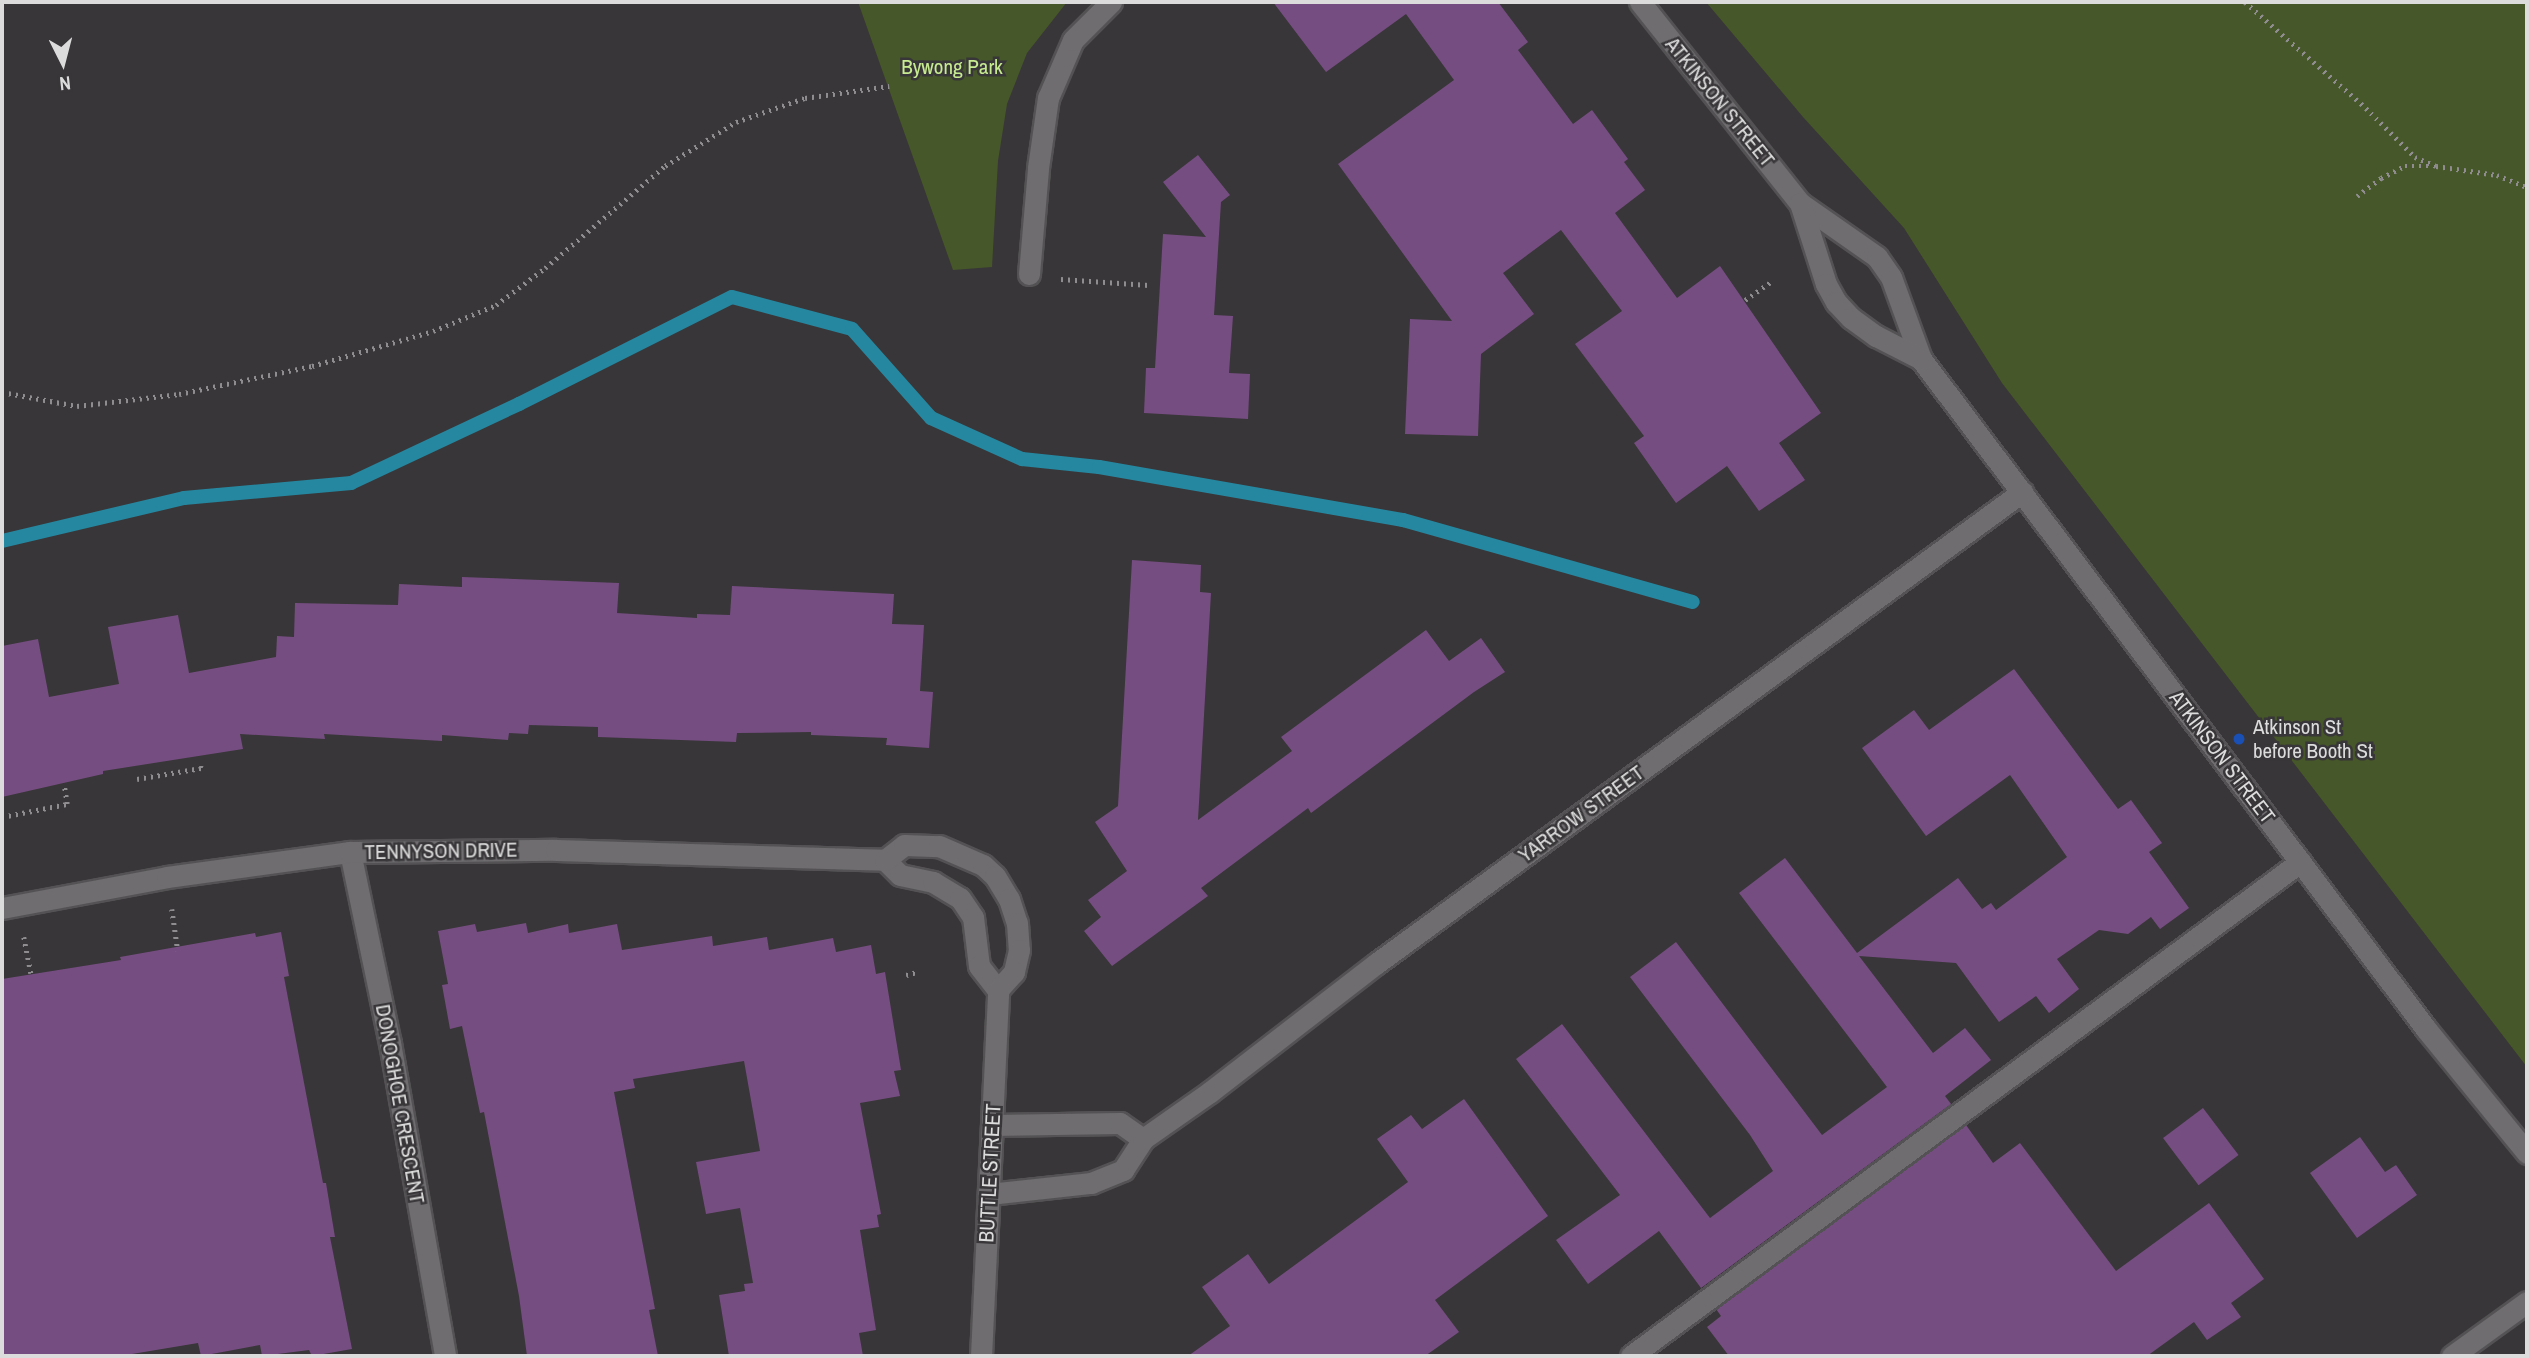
<!DOCTYPE html>
<style>
body{margin:0}
#map{position:relative;width:2529px;height:1358px;overflow:hidden;background:#383638;font-family:"Archivo Narrow",sans-serif}
div>[style]{position:absolute}
.green>*{inset:0;background:#465729}
.stream>*{height:14px;margin:-7px;padding:0 7px;transform-origin:7px;border-radius:7px;background:#2687a0}
.building>*{inset:0;background:#754d81;transform-origin:0 0}
.path>*{height:4.5px;margin-top:-2.25px;transform-origin:0;background:repeating-linear-gradient(90deg,#8f8d8f 0 2px,transparent 0 7px)}
.roads{filter:drop-shadow(2px 0 #545254) drop-shadow(-2px 0 #545254) drop-shadow(0 2px #545254) drop-shadow(0 -2px #545254)}
.service>*{height:21px;margin:-10.5px;padding:0 10.5px;transform-origin:10.5px;border-radius:10.5px;background:#6f6d70}
.minor>*{height:21px;margin:-10.5px;padding:0 10.5px;transform-origin:10.5px;border-radius:10.5px;background:#6f6d70}
.dots>*{width:19px;height:19px;translate:-50% -50%;box-sizing:border-box;border:4px solid #383638;border-radius:50%}
span{translate:-50% -50%;white-space:nowrap;text-align:center;line-height:1.15;-webkit-text-stroke:5px #383638;paint-order:stroke}
.park-label{font-size:21px;color:#c7eb90}
.street-label{font-size:21px;color:#dddcdd}
.poi-label{font-size:21px;color:#dddcdd}
.left{translate:0 -50%;text-align:left}
.frame{position:absolute;inset:0;border:4px solid #dddcdd;pointer-events:none}
.north{position:absolute;left:28px;top:28px;width:70px;height:70px;-webkit-text-stroke:5px #383638;paint-order:stroke;rotate:174deg;font-size:19px;font-weight:700;line-height:28px;text-align:center;color:#dddcdd}
.north::after{content:'';display:block;margin:auto;width:24px;height:32px;background:#dddcdd;clip-path:polygon(50% 0,100% 100%,50% 72%,0 100%)}
</style>
<div id="map">
<div class="green">
<div style="clip-path:polygon(858px 2px,1067px 2px,1027px 53px,1007px 104px,998px 161px,992px 267px,953px 270px)"></div>
<div style="clip-path:polygon(1706px 2px,2527px 2px,2527px 1067px,2002px 383px,1904px 228px,1803px 117px)"></div>
</div>
<div class="stream">
<div style="left:2px;top:541px;width:187px;rotate:-13.3deg"></div>
<div style="left:184px;top:498px;width:168px;rotate:-5.1deg"></div>
<div style="left:351px;top:483px;width:186px;rotate:-25.2deg"></div>
<div style="left:519px;top:404px;width:238px;rotate:-26.7deg"></div>
<div style="left:732px;top:297px;width:124px;rotate:14.9deg"></div>
<div style="left:852px;top:329px;width:119px;rotate:48.4deg"></div>
<div style="left:931px;top:418px;width:100px;rotate:24.3deg"></div>
<div style="left:1022px;top:459px;width:77px;rotate:5.9deg"></div>
<div style="left:1099px;top:467px;width:309px;rotate:9.9deg"></div>
<div style="left:1403px;top:520px;width:301px;rotate:15.8deg"></div>
</div>
<div class="building">
<div style="clip-path:polygon(1273px 2px,1498px 2px,1528px 42px,1518px 50px,1573px 124px,1592px 110px,1628px 159px,1624px 162px,1645px 190px,1615px 213px,1677px 298px,1720px 266px,1821px 413px,1779px 443px,1805px 480px,1759px 511px,1727px 466px,1676px 503px,1634px 443px,1644px 436px,1575px 344px,1622px 311px,1561px 230px,1503px 273px,1534px 314px,1481px 354px,1478px 436px,1405px 434px,1410px 319px,1452px 321px,1338px 164px,1454px 80px,1406px 14px,1326px 72px)"></div>
<div style="clip-path:polygon(1198px 155px,1230px 195px,1221px 202px,1214px 315px,1233px 316px,1229px 373px,1250px 374px,1248px 419px,1144px 413px,1146px 368px,1155px 368px,1163px 234px,1206px 237px,1163px 182px)"></div>
<div style="clip-path:polygon(1132px 560px,1201px 565px,1200px 592px,1211px 593px,1198px 820px,1292px 751px,1281px 737px,1426px 630px,1449px 661px,1481px 638px,1505px 672px,1474px 692px,1311px 813px,1308px 808px,1201px 888px,1208px 896px,1112px 966px,1084px 931px,1101px 917px,1088px 900px,1127px 871px,1095px 822px,1118px 806px)"></div>
<div style="clip-path:polygon(462px 577px,619px 583px,617px 613px,697px 618px,697px 614px,730px 615px,732px 586px,894px 594px,892px 624px,924px 625px,920px 691px,933px 692px,929px 748px,886px 745px,887px 738px,811px 735px,811px 732px,737px 733px,736px 742px,598px 737px,598px 727px,529px 725px,528px 734px,509px 733px,508px 740px,442px 735px,442px 741px,324px 734px,325px 739px,240px 734px,243px 749px,103px 771px,103px 774px,2px 797px,2px 646px,38px 639px,49px 697px,119px 684px,108px 627px,178px 615px,189px 673px,276px 657px,277px 636px,294px 637px,295px 603px,398px 605px,399px 584px,462px 587px)"></div>
<div style="clip-path:polygon(2014px 669px,2118px 809px,2131px 800px,2162px 843px,2149px 852px,2189px 908px,2160px 929px,2151px 917px,2128px 934px,2099px 930px,2057px 959px,2079px 989px,2049px 1013px,2036px 996px,1999px 1022px,1956px 963px,1859px 956px,1933px 1053px,1965px 1028px,1991px 1060px,1945px 1096px,1951px 1104px,1701px 1288px,1659px 1231px,1588px 1284px,1556px 1240px,1620px 1195px,1516px 1059px,1562px 1024px,1710px 1218px,1773px 1171px,1750px 1135px,1630px 977px,1676px 942px,1822px 1135px,1887px 1087px,1739px 893px,1785px 858px,1857px 953px,1958px 878px,1982px 909px,1991px 903px,1996px 910px,2067px 857px,2010px 775px,1926px 836px,1862px 748px,1914px 710px,1929px 730px)"></div>
<div style="clip-path:polygon(526px 923px,528px 933px,568px 924px,569px 933px,617px 924px,622px 950px,712px 936px,713px 946px,767px 937px,769px 950px,833px 938px,836px 952px,871px 945px,876px 974px,885px 972px,901px 1070px,894px 1071px,900px 1096px,860px 1103px,881px 1214px,877px 1215px,879px 1227px,860px 1230px,876px 1330px,859px 1333px,863px 1356px,729px 1356px,719px 1295px,745px 1291px,744px 1284px,753px 1283px,740px 1208px,706px 1214px,696px 1162px,760px 1151px,744px 1061px,633px 1079px,635px 1088px,614px 1092px,655px 1309px,649px 1310px,658px 1356px,527px 1356px,519px 1296px,484px 1112px,480px 1113px,462px 1026px,450px 1029px,442px 985px,448px 984px,438px 931px,475px 924px,477px 932px)"></div>
<div style="clip-path:polygon(281px 932px,289px 976px,284px 977px,323px 1183px,326px 1183px,335px 1237px,330px 1237px,352px 1349px,312px 1356px,309px 1350px,262px 1356px,260px 1345px,201px 1356px,198px 1343px,120px 1356px,2px 1356px,2px 979px,121px 960px,120px 957px,255px 933px,256px 937px)"></div>
<div style="clip-path:polygon(1464px 1099px,1548px 1216px,1435px 1300px,1459px 1332px,1425px 1356px,1188px 1356px,1230px 1326px,1202px 1287px,1248px 1254px,1269px 1284px,1408px 1182px,1377px 1139px,1411px 1115px,1422px 1129px)"></div>
<div style="left:2203px;top:1108px;width:59px;height:50px;rotate:53deg"></div>
<div style="clip-path:polygon(1966px 1125px,1993px 1163px,2020px 1143px,2116px 1271px,2209px 1203px,2264px 1279px,2231px 1303px,2241px 1317px,2207px 1340px,2194px 1322px,2147px 1356px,1729px 1356px,1707px 1327px,1721px 1316px,1716px 1309px)"></div>
<div style="clip-path:polygon(2360px 1137px,2385px 1172px,2396px 1165px,2417px 1195px,2357px 1238px,2310px 1173px)"></div>
</div>
<div class="path">
<div style="left:2245px;top:2px;width:161px;rotate:41.2deg"></div>
<div style="left:2366px;top:108px;width:69px;rotate:45deg"></div>
<div style="left:2415px;top:157px;width:23px;rotate:23deg"></div>
<div style="left:2436px;top:166px;width:62px;rotate:8.4deg"></div>
<div style="left:2497px;top:175px;width:32px;rotate:22deg"></div>
<div style="left:2357px;top:196px;width:30px;rotate:-37deg"></div>
<div style="left:2381px;top:178px;width:27px;rotate:-27deg"></div>
<div style="left:2405px;top:166px;width:27px"></div>
<div style="left:1061px;top:279px;width:88px;rotate:3.9deg"></div>
<div style="left:1745px;top:300px;width:33px;rotate:-35deg"></div>
<div style="left:2px;top:392px;width:76px;rotate:10.6deg"></div>
<div style="left:77px;top:406px;width:103px;rotate:-6.7deg"></div>
<div style="left:179px;top:394px;width:136px;rotate:-11.9deg"></div>
<div style="left:312px;top:366px;width:126px;rotate:-16.1deg"></div>
<div style="left:433px;top:331px;width:68px;rotate:-22.4deg"></div>
<div style="left:496px;top:305px;width:61px;rotate:-37.1deg"></div>
<div style="left:545px;top:268px;width:157px;rotate:-40.4deg"></div>
<div style="left:665px;top:166px;width:84px;rotate:-31.8deg"></div>
<div style="left:736px;top:122px;width:73px;rotate:-19.2deg"></div>
<div style="left:805px;top:98px;width:85px;rotate:-8.1deg"></div>
<div style="left:137px;top:779px;width:65px;rotate:-9.8deg"></div>
<div style="left:201px;top:768px;width:6px;rotate:-108deg"></div>
<div style="left:2px;top:817px;width:66px;rotate:-11.3deg"></div>
<div style="left:67px;top:804px;width:18px;rotate:-99deg"></div>
<div style="left:172px;top:909px;width:42px;rotate:81.9deg"></div>
<div style="left:24px;top:937px;width:37px;rotate:79deg"></div>
<div style="left:906px;top:975px;width:11px;rotate:-15deg"></div>
</div>
<div class="roads">
<div class="service">
<div style="left:1631px;top:1356px;width:832px;rotate:-36.44deg"></div>
</div>
<div class="minor">
<div style="left:1640px;top:2px;width:257px;rotate:51.5deg"></div>
<div style="left:1800px;top:203px;width:94px;rotate:35deg"></div>
<div style="left:1877px;top:257px;width:24px;rotate:55deg"></div>
<div style="left:1891px;top:277px;width:87px;rotate:69.9deg"></div>
<div style="left:1921px;top:359px;width:839px;rotate:52.99deg"></div>
<div style="left:2426px;top:1029px;width:160px;rotate:50.8deg"></div>
<div style="left:1800px;top:203px;width:85px;rotate:72.2deg"></div>
<div style="left:1826px;top:284px;width:21px;rotate:61deg"></div>
<div style="left:1836px;top:302px;width:22px;rotate:47deg"></div>
<div style="left:1851px;top:318px;width:31px;rotate:36deg"></div>
<div style="left:1876px;top:336px;width:51px;rotate:27.1deg"></div>
<div style="left:1029px;top:274px;width:106px;rotate:-85.1deg"></div>
<div style="left:1038px;top:168px;width:71px;rotate:-81.9deg"></div>
<div style="left:1048px;top:98px;width:63px;rotate:-66.7deg"></div>
<div style="left:1073px;top:40px;width:54px;rotate:-45deg"></div>
<div style="left:350px;top:852px;width:195px;rotate:78.2deg"></div>
<div style="left:390px;top:1043px;width:318px;rotate:80deg"></div>
<div style="left:885px;top:860px;width:21px;rotate:45deg"></div>
<div style="left:900px;top:875px;width:34px;rotate:12deg"></div>
<div style="left:933px;top:882px;width:31px;rotate:31deg"></div>
<div style="left:960px;top:898px;width:23px;rotate:56deg"></div>
<div style="left:973px;top:917px;width:49px;rotate:83deg"></div>
<div style="left:979px;top:966px;width:31px;rotate:52deg"></div>
<div style="left:2px;top:908px;width:168px;rotate:-10.6deg"></div>
<div style="left:167px;top:877px;width:185px;rotate:-7.8deg"></div>
<div style="left:350px;top:852px;width:206px;rotate:-0.6deg"></div>
<div style="left:556px;top:850px;width:329px;rotate:1.7deg"></div>
<div style="left:885px;top:860px;width:24px;rotate:-38deg"></div>
<div style="left:904px;top:845px;width:35px;rotate:2deg"></div>
<div style="left:939px;top:846px;width:48px;rotate:23.4deg"></div>
<div style="left:983px;top:865px;width:16px;rotate:43deg"></div>
<div style="left:995px;top:876px;width:27px;rotate:59deg"></div>
<div style="left:1009px;top:899px;width:25px;rotate:72deg"></div>
<div style="left:1017px;top:923px;width:27px;rotate:86deg"></div>
<div style="left:1019px;top:950px;width:23px;rotate:103deg"></div>
<div style="left:1014px;top:972px;width:24px;rotate:132deg"></div>
<div style="left:992px;top:1125px;width:128px;rotate:-0.9deg"></div>
<div style="left:1120px;top:1123px;width:28px;rotate:35deg"></div>
<div style="left:989px;top:1194px;width:103px;rotate:-6.2deg"></div>
<div style="left:1091px;top:1183px;width:35px;rotate:-22deg"></div>
<div style="left:1123px;top:1170px;width:37px;rotate:-57deg"></div>
<div style="left:1143px;top:1139px;width:82px;rotate:-35deg"></div>
<div style="left:1210px;top:1092px;width:211px;rotate:-37.7deg"></div>
<div style="left:1377px;top:963px;width:799px;rotate:-36.14deg"></div>
<div style="left:981px;top:1356px;width:366px;rotate:-87.3deg"></div>
<div style="left:2452px;top:1356px;width:92px;rotate:-35.8deg"></div>
</div>
</div>
<div class="dots">
<div style="left:2239px;top:739px;background:#1a4fb4"></div>
</div>
<div class="park-label">
<span style="left:952px;top:67px">Bywong Park</span>
</div>
<div class="street-label">
<span style="left:1720px;top:102px;rotate:51deg">ATKINSON STREET</span>
<span style="left:2222px;top:757px;rotate:53deg">ATKINSON STREET</span>
<span style="left:1581px;top:814px;rotate:-36deg">YARROW STREET</span>
<span style="left:441px;top:851px;rotate:-1deg">TENNYSON DRIVE</span>
<span style="left:400px;top:1104px;rotate:80deg">DONOGHOE CRESCENT</span>
<span style="left:990px;top:1173px;rotate:-87deg">BUTTLE STREET</span>
</div>
<div class="poi-label">
<span class="left" style="left:2253px;top:739px">Atkinson St<br>before Booth St</span>
</div>
<div class="frame"></div>
<div class="north">N</div>
</div>
